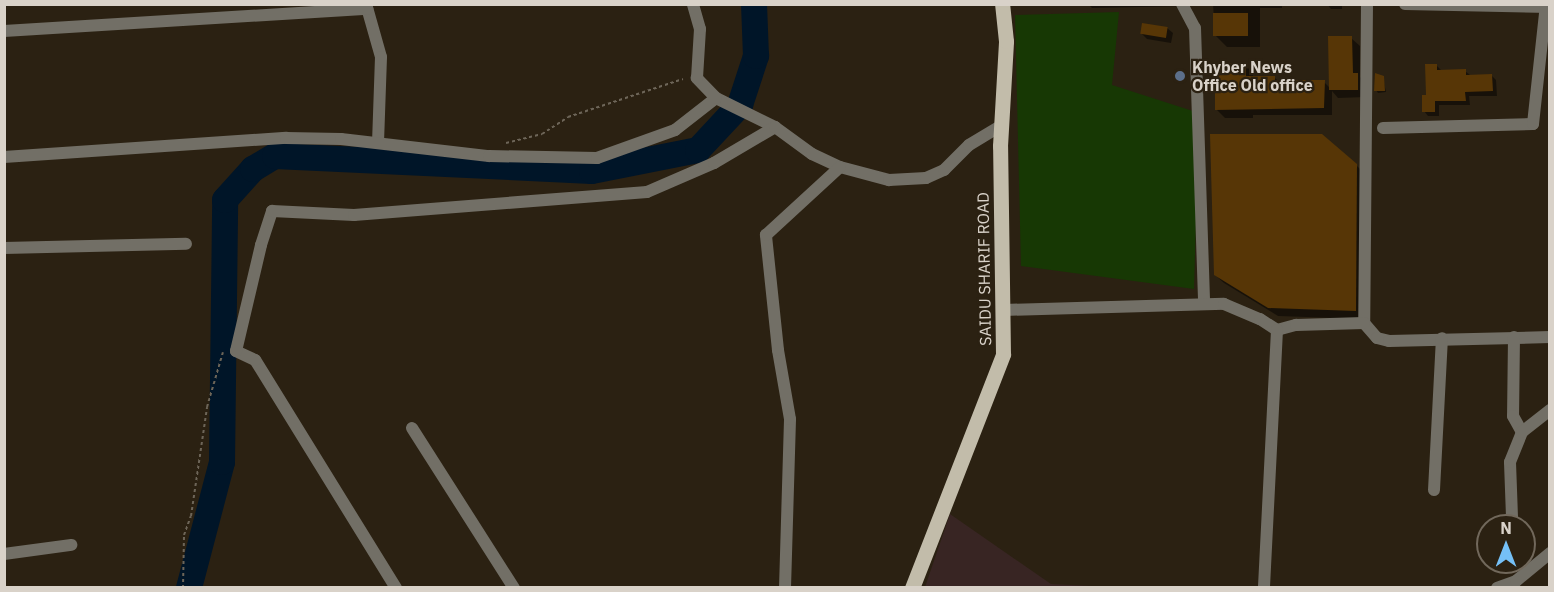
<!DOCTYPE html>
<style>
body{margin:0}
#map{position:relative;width:1554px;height:592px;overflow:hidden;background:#2b2112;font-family:"IBM Plex Sans",sans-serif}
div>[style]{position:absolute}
.medical>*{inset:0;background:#382523}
.green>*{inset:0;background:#173804}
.shadow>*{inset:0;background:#0007}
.river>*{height:26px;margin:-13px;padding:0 13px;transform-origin:13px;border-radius:13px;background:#001528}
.building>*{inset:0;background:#573606;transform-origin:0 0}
.path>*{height:2px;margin-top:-1px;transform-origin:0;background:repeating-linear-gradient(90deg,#6d6558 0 3px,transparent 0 6px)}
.minor>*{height:12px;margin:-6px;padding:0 6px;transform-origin:6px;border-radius:6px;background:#726f66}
.tertiary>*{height:12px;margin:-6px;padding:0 6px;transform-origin:6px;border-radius:6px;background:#726f66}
.primary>*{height:15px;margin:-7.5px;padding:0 7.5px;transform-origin:7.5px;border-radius:7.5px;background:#c2bcaa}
.dots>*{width:16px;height:16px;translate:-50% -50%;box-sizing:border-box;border:3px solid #2b2112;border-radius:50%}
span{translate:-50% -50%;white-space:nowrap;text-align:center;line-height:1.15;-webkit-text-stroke:4.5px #2b2112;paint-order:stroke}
.poi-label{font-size:16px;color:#d9d2c9;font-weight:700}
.left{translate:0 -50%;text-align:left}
.street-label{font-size:16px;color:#d9d2c9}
.frame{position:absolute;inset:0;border:6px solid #d9d2c9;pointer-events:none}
.north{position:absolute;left:1476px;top:514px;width:60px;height:60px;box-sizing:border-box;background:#2b2112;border:2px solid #71685b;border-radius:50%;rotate:0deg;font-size:16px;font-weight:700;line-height:24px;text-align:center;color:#d9d2c9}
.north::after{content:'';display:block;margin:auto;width:21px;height:27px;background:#75c0f6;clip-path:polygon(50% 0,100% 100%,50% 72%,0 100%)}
</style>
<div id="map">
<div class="medical">
<div style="clip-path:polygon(950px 514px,1051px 584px,1112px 587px,925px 587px)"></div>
</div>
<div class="green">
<div style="clip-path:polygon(1119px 12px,1112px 85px,1199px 113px,1194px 289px,1021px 266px,1015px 15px)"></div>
</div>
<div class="shadow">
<div style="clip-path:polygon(1088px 4px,1189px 4px,1189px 6px,1092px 8px)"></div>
<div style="clip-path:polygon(1213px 4px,1282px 4px,1282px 8px,1260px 8px,1260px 47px,1227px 47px,1215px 35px)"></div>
<div style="clip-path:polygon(1327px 4px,1342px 4px,1342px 9px,1331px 9px)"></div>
<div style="clip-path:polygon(1167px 28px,1173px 33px,1171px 43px,1147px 39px,1142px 34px)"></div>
<div style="clip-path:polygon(1351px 38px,1360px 46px,1360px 77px,1366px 83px,1366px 97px,1338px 98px,1332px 91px,1332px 115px,1253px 115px,1253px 118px,1225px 118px,1217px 110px,1245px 65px,1253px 73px,1253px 77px,1275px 78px,1279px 82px,1324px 82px,1330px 88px)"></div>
<div style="clip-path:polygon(1437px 66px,1441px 70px,1465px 71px,1470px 75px,1492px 76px,1496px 80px,1497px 96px,1469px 96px,1470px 105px,1439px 105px,1439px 116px,1428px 116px,1424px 111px)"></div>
<div style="clip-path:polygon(1383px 78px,1386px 92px,1378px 93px,1376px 90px)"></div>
<div style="clip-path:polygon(1356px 165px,1365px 174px,1364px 319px,1278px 316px,1224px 283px,1215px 275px)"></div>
</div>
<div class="river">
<div style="left:189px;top:588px;width:130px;rotate:-75.3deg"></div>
<div style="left:222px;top:462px;width:262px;rotate:-89.3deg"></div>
<div style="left:225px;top:200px;width:42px;rotate:-47.9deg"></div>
<div style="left:253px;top:169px;width:26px;rotate:-31deg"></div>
<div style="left:275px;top:156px;width:317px;rotate:2.7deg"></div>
<div style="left:592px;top:171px;width:108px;rotate:-11.2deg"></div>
<div style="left:698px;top:150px;width:62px;rotate:-47deg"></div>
<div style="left:740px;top:105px;width:52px;rotate:-71.9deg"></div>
<div style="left:756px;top:56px;width:52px;rotate:-92.2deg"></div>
</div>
<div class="building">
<div style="left:1213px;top:13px;width:35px;height:23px"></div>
<div style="left:1142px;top:23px;width:26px;height:11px;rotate:9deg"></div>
<div style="clip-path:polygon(1328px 36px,1352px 36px,1353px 73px,1358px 73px,1358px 90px,1329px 90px)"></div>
<div style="clip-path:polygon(1215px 63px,1246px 63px,1246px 76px,1275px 76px,1275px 80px,1325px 80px,1324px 108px,1215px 110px)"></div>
<div style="clip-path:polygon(1425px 64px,1437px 64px,1437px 70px,1466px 69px,1466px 75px,1492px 74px,1493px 91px,1465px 92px,1466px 101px,1435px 101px,1435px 112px,1422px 112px,1422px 95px,1426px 95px)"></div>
<div style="clip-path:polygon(1375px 73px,1384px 76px,1385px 91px,1374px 91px)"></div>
<div style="clip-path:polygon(1210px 134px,1322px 134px,1357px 164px,1356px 311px,1268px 308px,1214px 275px)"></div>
</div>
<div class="path">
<div style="left:506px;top:143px;width:37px;rotate:-14deg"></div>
<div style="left:542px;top:134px;width:31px;rotate:-33deg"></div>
<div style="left:568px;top:117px;width:121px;rotate:-18.3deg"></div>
<div style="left:183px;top:588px;width:53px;rotate:-88.9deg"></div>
<div style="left:184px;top:535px;width:20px;rotate:-70deg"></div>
<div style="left:191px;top:516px;width:110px;rotate:-81.6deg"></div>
<div style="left:207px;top:407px;width:57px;rotate:-73.8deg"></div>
</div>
<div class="minor">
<div style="left:366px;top:4px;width:55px;rotate:74.2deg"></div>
<div style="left:381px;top:57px;width:86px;rotate:92deg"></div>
<div style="left:1182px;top:4px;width:27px;rotate:62deg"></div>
<div style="left:1195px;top:28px;width:275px;rotate:88.1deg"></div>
<div style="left:1367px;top:4px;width:319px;rotate:90.5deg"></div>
<div style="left:1364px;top:323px;width:20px;rotate:49deg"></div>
<div style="left:1377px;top:338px;width:12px;rotate:14deg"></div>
<div style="left:1389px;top:341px;width:161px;rotate:-1.4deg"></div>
<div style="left:1405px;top:4px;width:145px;rotate:1.2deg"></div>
<div style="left:4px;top:31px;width:364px;rotate:-3.5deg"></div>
<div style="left:716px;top:98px;width:66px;rotate:26.2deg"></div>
<div style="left:1383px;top:128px;width:150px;rotate:-1.5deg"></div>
<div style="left:1533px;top:124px;width:121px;rotate:-83.8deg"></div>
<div style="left:4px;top:157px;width:283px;rotate:-3.9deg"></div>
<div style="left:286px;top:138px;width:55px;rotate:1deg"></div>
<div style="left:341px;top:139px;width:149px;rotate:6.6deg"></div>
<div style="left:489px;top:156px;width:108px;rotate:1.1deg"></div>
<div style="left:597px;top:158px;width:83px;rotate:-19.7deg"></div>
<div style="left:675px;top:130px;width:52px;rotate:-38deg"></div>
<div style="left:716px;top:98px;width:28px;rotate:-134deg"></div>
<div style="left:697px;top:78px;width:49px;rotate:-86.5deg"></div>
<div style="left:700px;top:29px;width:26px;rotate:-106deg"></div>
<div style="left:4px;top:248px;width:182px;rotate:-1.3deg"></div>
<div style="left:1277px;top:330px;width:20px;rotate:-15deg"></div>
<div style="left:1296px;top:325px;width:68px;rotate:-1.7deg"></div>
<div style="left:1514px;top:337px;width:79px;rotate:90.7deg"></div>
<div style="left:1513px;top:416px;width:18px;rotate:61deg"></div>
<div style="left:412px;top:428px;width:190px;rotate:57.5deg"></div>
<div style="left:1434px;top:490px;width:152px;rotate:-87deg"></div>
<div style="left:1512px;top:517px;width:55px;rotate:-92.1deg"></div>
<div style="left:1510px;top:462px;width:32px;rotate:-68deg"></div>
<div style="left:1522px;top:432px;width:36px;rotate:-38deg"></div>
<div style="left:4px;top:554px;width:68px;rotate:-7.7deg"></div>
<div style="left:396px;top:588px;width:268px;rotate:-121.7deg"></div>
<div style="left:255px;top:360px;width:21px;rotate:-155deg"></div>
<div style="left:236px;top:351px;width:109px;rotate:-76.7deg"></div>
<div style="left:261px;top:245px;width:36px;rotate:-72deg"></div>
<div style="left:272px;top:211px;width:82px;rotate:2.8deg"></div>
<div style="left:354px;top:215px;width:294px;rotate:-4.5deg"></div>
<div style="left:647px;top:192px;width:73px;rotate:-23.4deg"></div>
<div style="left:714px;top:163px;width:71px;rotate:-30.5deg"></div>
<div style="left:775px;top:127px;width:46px;rotate:36.1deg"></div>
<div style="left:812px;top:154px;width:31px;rotate:25deg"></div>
<div style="left:840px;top:167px;width:51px;rotate:14.9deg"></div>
<div style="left:889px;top:180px;width:37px;rotate:-3deg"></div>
<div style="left:926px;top:178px;width:20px;rotate:-24deg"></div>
<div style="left:944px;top:170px;width:35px;rotate:-45deg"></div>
<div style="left:969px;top:145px;width:37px;rotate:-31deg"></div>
<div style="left:785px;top:588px;width:169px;rotate:-88.3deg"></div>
<div style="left:790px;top:419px;width:70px;rotate:-99.9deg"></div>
<div style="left:778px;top:350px;width:116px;rotate:-96deg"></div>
<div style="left:766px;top:235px;width:100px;rotate:-42.6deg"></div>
<div style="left:1497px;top:588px;width:20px;rotate:-20deg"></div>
<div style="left:1516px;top:581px;width:44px;rotate:-39.5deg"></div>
</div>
<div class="tertiary">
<div style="left:1004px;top:310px;width:220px;rotate:-1.6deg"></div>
<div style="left:1224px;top:304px;width:39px;rotate:23deg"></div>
<div style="left:1260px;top:319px;width:20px;rotate:33deg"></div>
<div style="left:1277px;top:330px;width:258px;rotate:92.9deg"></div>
</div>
<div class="primary">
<div style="left:912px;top:588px;width:251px;rotate:-68.7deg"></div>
<div style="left:1003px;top:354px;width:208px;rotate:-90.8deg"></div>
<div style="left:1000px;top:146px;width:105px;rotate:-86.7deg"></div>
<div style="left:1006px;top:41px;width:37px;rotate:-96deg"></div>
</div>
<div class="dots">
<div style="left:1180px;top:76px;background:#5c6f8a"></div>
</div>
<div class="poi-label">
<span class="left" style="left:1192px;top:76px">Khyber News<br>Office Old office</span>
</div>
<div class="street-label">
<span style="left:984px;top:269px;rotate:-91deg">SAIDU SHARIF ROAD</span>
</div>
<div class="frame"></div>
<div class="north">N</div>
</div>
